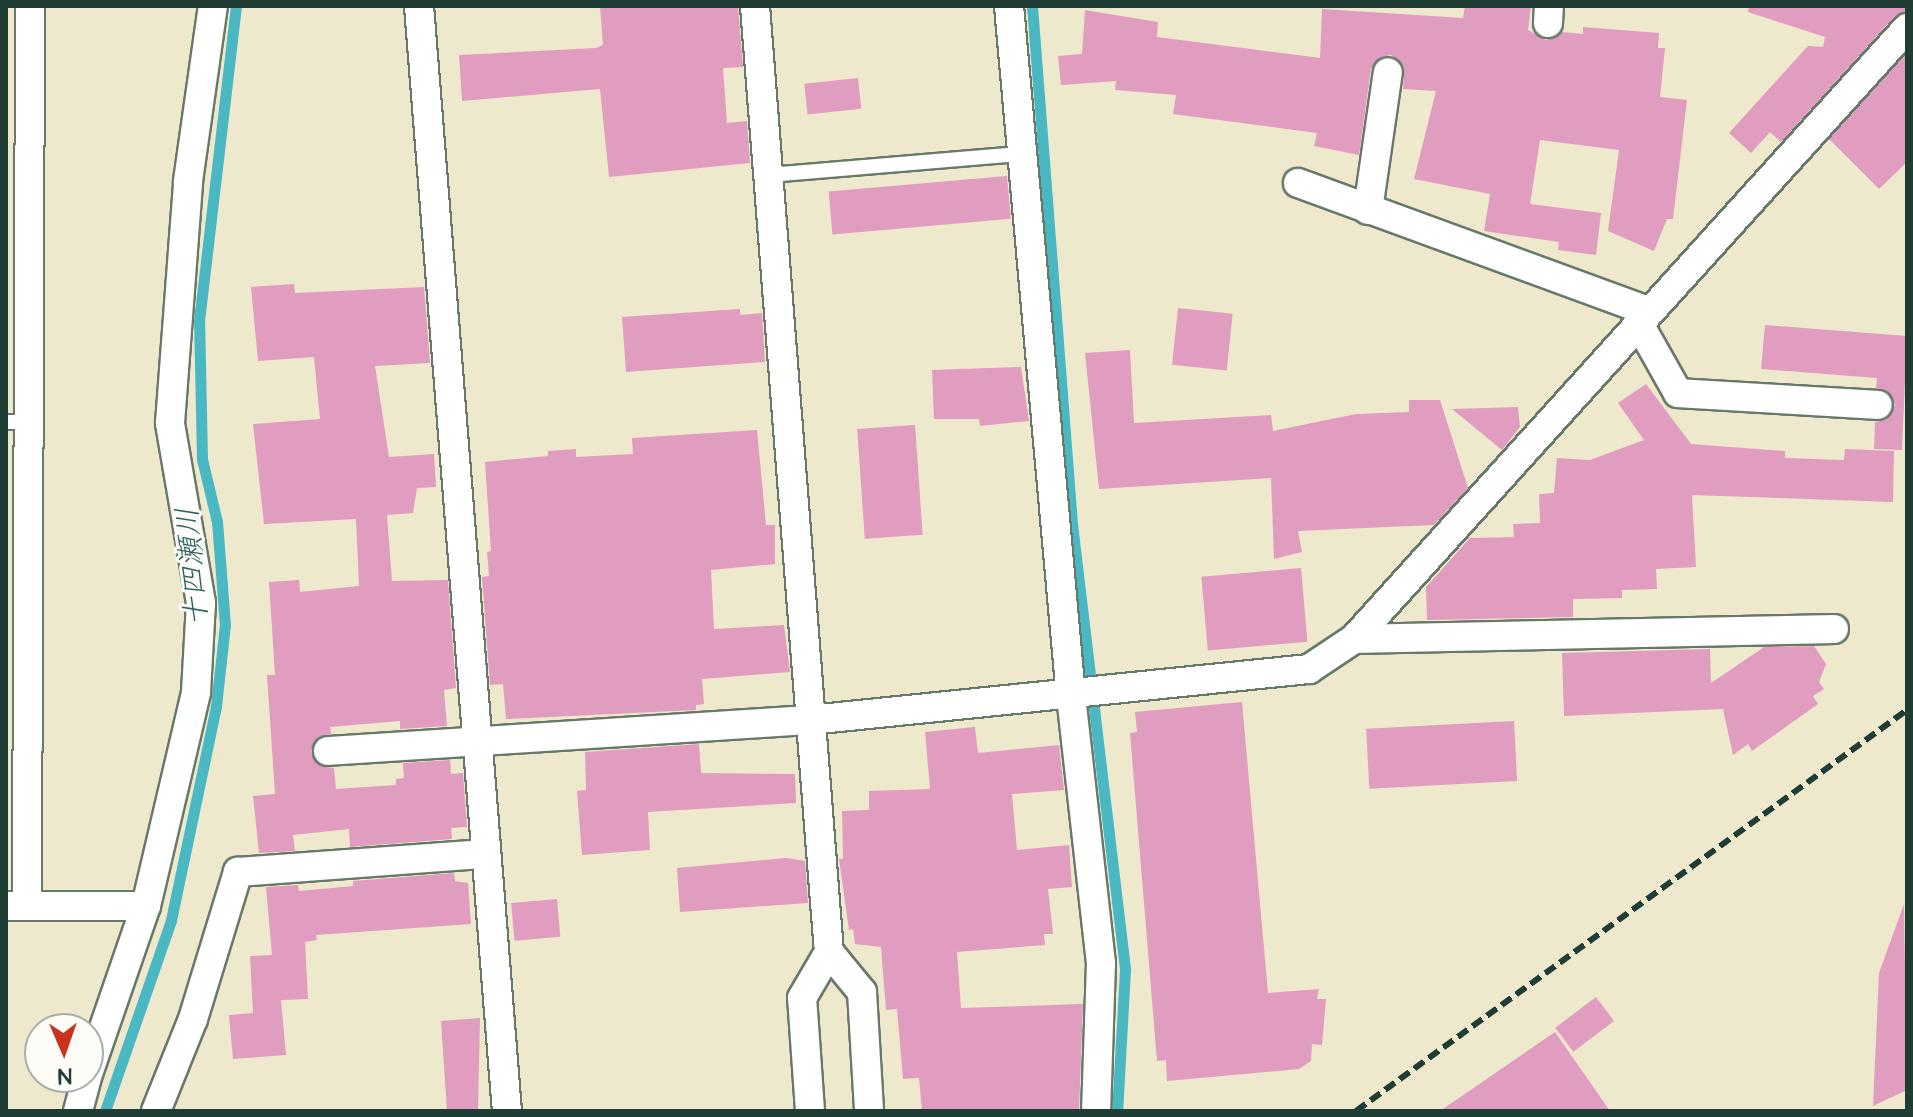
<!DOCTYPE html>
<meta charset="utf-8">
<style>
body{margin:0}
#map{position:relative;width:1913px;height:1117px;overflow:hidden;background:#eee8cc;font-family:"Architects Daughter","Klee One",sans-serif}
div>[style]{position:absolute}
.stream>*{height:11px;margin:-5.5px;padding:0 5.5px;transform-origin:5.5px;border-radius:5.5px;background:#4ab8c3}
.building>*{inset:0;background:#e19dc0;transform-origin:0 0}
.roads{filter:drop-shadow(2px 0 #677969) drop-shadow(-2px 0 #677969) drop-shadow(0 2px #677969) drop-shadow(0 -2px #677969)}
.service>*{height:14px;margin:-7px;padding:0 7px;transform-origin:7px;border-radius:7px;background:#fff}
.minor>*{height:28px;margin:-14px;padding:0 14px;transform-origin:14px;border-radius:14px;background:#fff}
.rail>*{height:6px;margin-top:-3px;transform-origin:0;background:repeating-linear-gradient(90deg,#1f3d34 0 12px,transparent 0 18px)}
span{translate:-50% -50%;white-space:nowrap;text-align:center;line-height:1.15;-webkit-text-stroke:6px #fdfcf7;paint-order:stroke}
.water-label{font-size:30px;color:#2c625f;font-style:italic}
.frame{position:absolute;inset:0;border:8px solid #1f3d34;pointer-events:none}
.north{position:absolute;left:24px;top:1013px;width:80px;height:80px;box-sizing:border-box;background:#fdfcf7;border:2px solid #a4b0a9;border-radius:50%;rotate:178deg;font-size:22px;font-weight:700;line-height:32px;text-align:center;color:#1f3d34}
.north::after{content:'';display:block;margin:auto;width:28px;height:36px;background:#c8321e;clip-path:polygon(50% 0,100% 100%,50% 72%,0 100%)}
</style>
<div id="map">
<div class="stream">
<div style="left:1032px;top:6px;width:520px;rotate:85.58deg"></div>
<div style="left:1072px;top:524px;width:449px;rotate:83.2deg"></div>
<div style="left:1125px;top:970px;width:141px;rotate:93.2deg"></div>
<div style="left:105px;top:1111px;width:202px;rotate:-70.9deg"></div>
<div style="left:171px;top:920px;width:219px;rotate:-78.1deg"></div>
<div style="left:216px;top:706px;width:81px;rotate:-83.7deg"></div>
<div style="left:225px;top:625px;width:103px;rotate:-94.4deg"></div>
<div style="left:217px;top:522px;width:65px;rotate:-103.4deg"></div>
<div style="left:202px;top:459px;width:138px;rotate:-91.2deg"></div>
<div style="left:199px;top:321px;width:317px;rotate:-83.3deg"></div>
</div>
<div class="building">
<div style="clip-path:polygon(600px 6px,738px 6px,743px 67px,723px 68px,727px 123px,747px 121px,750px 163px,609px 177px,600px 89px,462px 101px,459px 55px,596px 48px,603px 45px)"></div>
<div style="clip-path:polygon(1465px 6px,1531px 6px,1528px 30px,1546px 40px,1562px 32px,1583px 34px,1583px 27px,1659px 33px,1658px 48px,1665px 48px,1660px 97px,1687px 100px,1673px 219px,1667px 219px,1654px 251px,1608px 231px,1619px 150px,1540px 140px,1530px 204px,1601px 213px,1596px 255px,1558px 250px,1559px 242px,1484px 231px,1490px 194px,1414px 179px,1436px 91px,1403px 89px,1404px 66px,1391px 55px,1381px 57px,1371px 69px,1359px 155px,1314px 146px,1317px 133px,1173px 114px,1176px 95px,1115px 90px,1116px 81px,1061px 85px,1058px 56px,1082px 54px,1085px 10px,1158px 22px,1157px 37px,1320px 58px,1322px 9px,1463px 18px)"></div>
<div style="clip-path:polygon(1749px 6px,1907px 6px,1907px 11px,1894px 17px,1781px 142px,1770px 132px,1751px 153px,1729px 133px,1808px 46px,1823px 47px,1825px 37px,1748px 12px)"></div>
<div style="clip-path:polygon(1907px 53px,1907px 162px,1879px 189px,1829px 139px)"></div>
<div style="left:858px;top:78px;width:31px;height:54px;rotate:84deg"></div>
<div style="left:1007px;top:176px;width:43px;height:179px;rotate:85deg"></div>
<div style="clip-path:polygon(294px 284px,295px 293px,424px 287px,430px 363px,375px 366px,389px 457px,434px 454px,436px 487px,417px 488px,413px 513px,387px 515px,392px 581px,448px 580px,456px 688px,444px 690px,447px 726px,400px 729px,400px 721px,330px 727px,331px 734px,318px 737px,311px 751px,320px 766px,334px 768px,336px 789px,396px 785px,396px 779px,404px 778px,403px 763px,450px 760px,451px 774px,463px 773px,467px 827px,451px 828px,452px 839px,350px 847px,349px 829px,293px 835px,295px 851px,259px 853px,253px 796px,275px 794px,267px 675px,275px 675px,269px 582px,299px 580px,300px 592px,359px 586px,356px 519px,264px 524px,253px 424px,320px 419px,314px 357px,258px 361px,251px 287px)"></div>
<div style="left:1178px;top:308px;width:55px;height:57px;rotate:6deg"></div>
<div style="clip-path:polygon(740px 309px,740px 315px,762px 313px,765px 362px,626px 372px,622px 317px)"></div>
<div style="clip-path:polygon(1765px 325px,1907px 336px,1902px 450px,1874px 449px,1875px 422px,1886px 420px,1895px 405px,1888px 391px,1876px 388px,1877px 378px,1761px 369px)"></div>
<div style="clip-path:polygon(1130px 350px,1134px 423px,1271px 415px,1273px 431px,1356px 414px,1409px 412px,1409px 400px,1440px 400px,1468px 488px,1434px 525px,1298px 531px,1302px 552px,1274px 559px,1271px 478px,1099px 489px,1085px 353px)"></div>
<div style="clip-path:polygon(1021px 367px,1029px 421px,980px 426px,979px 419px,934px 419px,932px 370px)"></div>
<div style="clip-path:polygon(1646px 384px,1691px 444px,1785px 451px,1785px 458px,1844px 460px,1845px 449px,1894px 451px,1893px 502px,1692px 495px,1696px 567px,1656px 569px,1657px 589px,1622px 590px,1622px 598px,1573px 599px,1573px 617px,1427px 620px,1426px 587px,1470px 538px,1514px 537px,1513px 524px,1540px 523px,1539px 494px,1554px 493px,1557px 458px,1590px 460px,1644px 440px,1618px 403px)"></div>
<div style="clip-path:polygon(1518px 407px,1520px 427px,1502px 450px,1452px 409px)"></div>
<div style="left:915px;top:425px;width:110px;height:58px;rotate:86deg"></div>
<div style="clip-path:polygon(757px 430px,766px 525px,775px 525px,775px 564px,711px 570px,714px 629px,784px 625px,790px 672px,702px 679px,704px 704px,696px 705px,696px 710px,506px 719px,503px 684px,490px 685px,482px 577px,489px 576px,487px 552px,491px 551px,485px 462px,548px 456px,548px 451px,576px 449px,576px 457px,633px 454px,632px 438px)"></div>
<div style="left:1301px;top:568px;width:74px;height:100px;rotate:85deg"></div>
<div style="clip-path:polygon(1814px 646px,1826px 664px,1819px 682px,1824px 689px,1813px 696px,1818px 704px,1752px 751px,1748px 744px,1733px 755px,1723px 709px,1564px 716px,1562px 653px,1710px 649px,1711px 683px,1764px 647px)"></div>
<div style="clip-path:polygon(1242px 702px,1268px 993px,1319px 989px,1317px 999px,1326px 999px,1322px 1045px,1312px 1044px,1311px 1061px,1299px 1069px,1167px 1081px,1166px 1060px,1157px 1061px,1130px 733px,1137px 732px,1135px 712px)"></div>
<div style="left:1514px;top:721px;width:60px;height:148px;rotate:87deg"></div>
<div style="clip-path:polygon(975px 727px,978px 753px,1059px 745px,1064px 790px,1012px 794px,1017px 850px,1069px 845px,1072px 887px,1048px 889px,1053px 934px,1044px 934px,1045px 945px,957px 952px,961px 1008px,1083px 1004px,1079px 1111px,922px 1111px,919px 1078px,903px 1079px,897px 1009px,886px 1010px,881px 947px,855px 944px,853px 929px,849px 930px,839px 859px,843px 859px,842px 811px,869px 810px,869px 791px,930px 789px,925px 732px)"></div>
<div style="clip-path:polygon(699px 744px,701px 773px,795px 774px,796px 803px,648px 812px,650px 850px,582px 855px,577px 791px,586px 790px,585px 752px)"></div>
<div style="clip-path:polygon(786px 858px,805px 861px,808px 903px,680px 912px,677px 868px)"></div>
<div style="clip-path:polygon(454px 873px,455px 881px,468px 883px,471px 924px,316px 935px,317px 940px,305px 942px,308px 999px,281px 1000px,286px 1055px,233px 1059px,229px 1015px,253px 1013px,250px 956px,272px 955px,266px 887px,298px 885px,299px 891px,353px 886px,353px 881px)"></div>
<div style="left:557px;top:899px;width:38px;height:46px;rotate:85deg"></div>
<div style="clip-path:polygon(1904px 904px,1907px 1090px,1873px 1106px,1879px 973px)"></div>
<div style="left:1596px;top:997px;width:30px;height:51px;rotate:53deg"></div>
<div style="clip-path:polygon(480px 1018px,478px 1111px,447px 1111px,441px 1021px)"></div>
<div style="clip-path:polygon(1555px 1032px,1610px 1111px,1440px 1111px)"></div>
</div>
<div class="roads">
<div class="service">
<div style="left:770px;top:175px;width:252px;rotate:-4.8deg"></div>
<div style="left:6px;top:422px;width:23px"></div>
</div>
<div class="minor">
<div style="left:419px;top:6px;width:1108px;rotate:85.45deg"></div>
<div style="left:755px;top:6px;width:949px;rotate:85.53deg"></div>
<div style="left:829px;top:952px;width:52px;rotate:50.5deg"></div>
<div style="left:862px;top:992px;width:119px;rotate:86.6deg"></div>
<div style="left:1009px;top:6px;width:693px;rotate:84.87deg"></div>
<div style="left:1071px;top:696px;width:269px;rotate:83.6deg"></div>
<div style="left:1101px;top:963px;width:148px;rotate:91.9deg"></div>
<div style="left:1548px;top:23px;width:17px;rotate:-87deg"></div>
<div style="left:1298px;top:183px;width:373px;rotate:20.1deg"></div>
<div style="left:1368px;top:210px;width:139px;rotate:-81.8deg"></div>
<div style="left:1638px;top:322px;width:81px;rotate:60.6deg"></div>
<div style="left:1678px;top:393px;width:200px;rotate:3.4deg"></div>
<div style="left:1354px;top:639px;width:480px;rotate:-1.2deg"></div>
<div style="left:328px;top:751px;width:483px;rotate:-3.7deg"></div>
<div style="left:810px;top:720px;width:502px;rotate:-5.84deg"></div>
<div style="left:1309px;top:669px;width:54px;rotate:-33.7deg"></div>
<div style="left:1354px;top:639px;width:824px;rotate:-47.85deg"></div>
<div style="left:6px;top:906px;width:140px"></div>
<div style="left:27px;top:906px;width:900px;rotate:-89.81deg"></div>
<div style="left:88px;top:1074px;width:178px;rotate:-71deg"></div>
<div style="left:146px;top:906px;width:220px;rotate:-76.8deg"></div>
<div style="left:196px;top:692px;width:89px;rotate:-86.8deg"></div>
<div style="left:201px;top:603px;width:183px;rotate:-99.8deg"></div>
<div style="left:170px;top:423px;width:243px;rotate:-85.7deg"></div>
<div style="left:188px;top:181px;width:177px;rotate:-81.9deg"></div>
<div style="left:78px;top:1111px;width:35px;rotate:-75deg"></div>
<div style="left:156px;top:1111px;width:99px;rotate:-68.1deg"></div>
<div style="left:193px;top:1019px;width:154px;rotate:-73deg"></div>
<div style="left:238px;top:872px;width:247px;rotate:-4.2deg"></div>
<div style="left:810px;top:1111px;width:113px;rotate:-94deg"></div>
<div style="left:802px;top:998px;width:53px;rotate:-59.6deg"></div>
</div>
</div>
<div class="rail">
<div style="left:1356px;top:1111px;width:681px;rotate:-36.05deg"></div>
</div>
<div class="water-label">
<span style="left:193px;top:567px;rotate:-95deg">十四瀬川</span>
</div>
<div class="frame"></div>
<div class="north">N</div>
</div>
